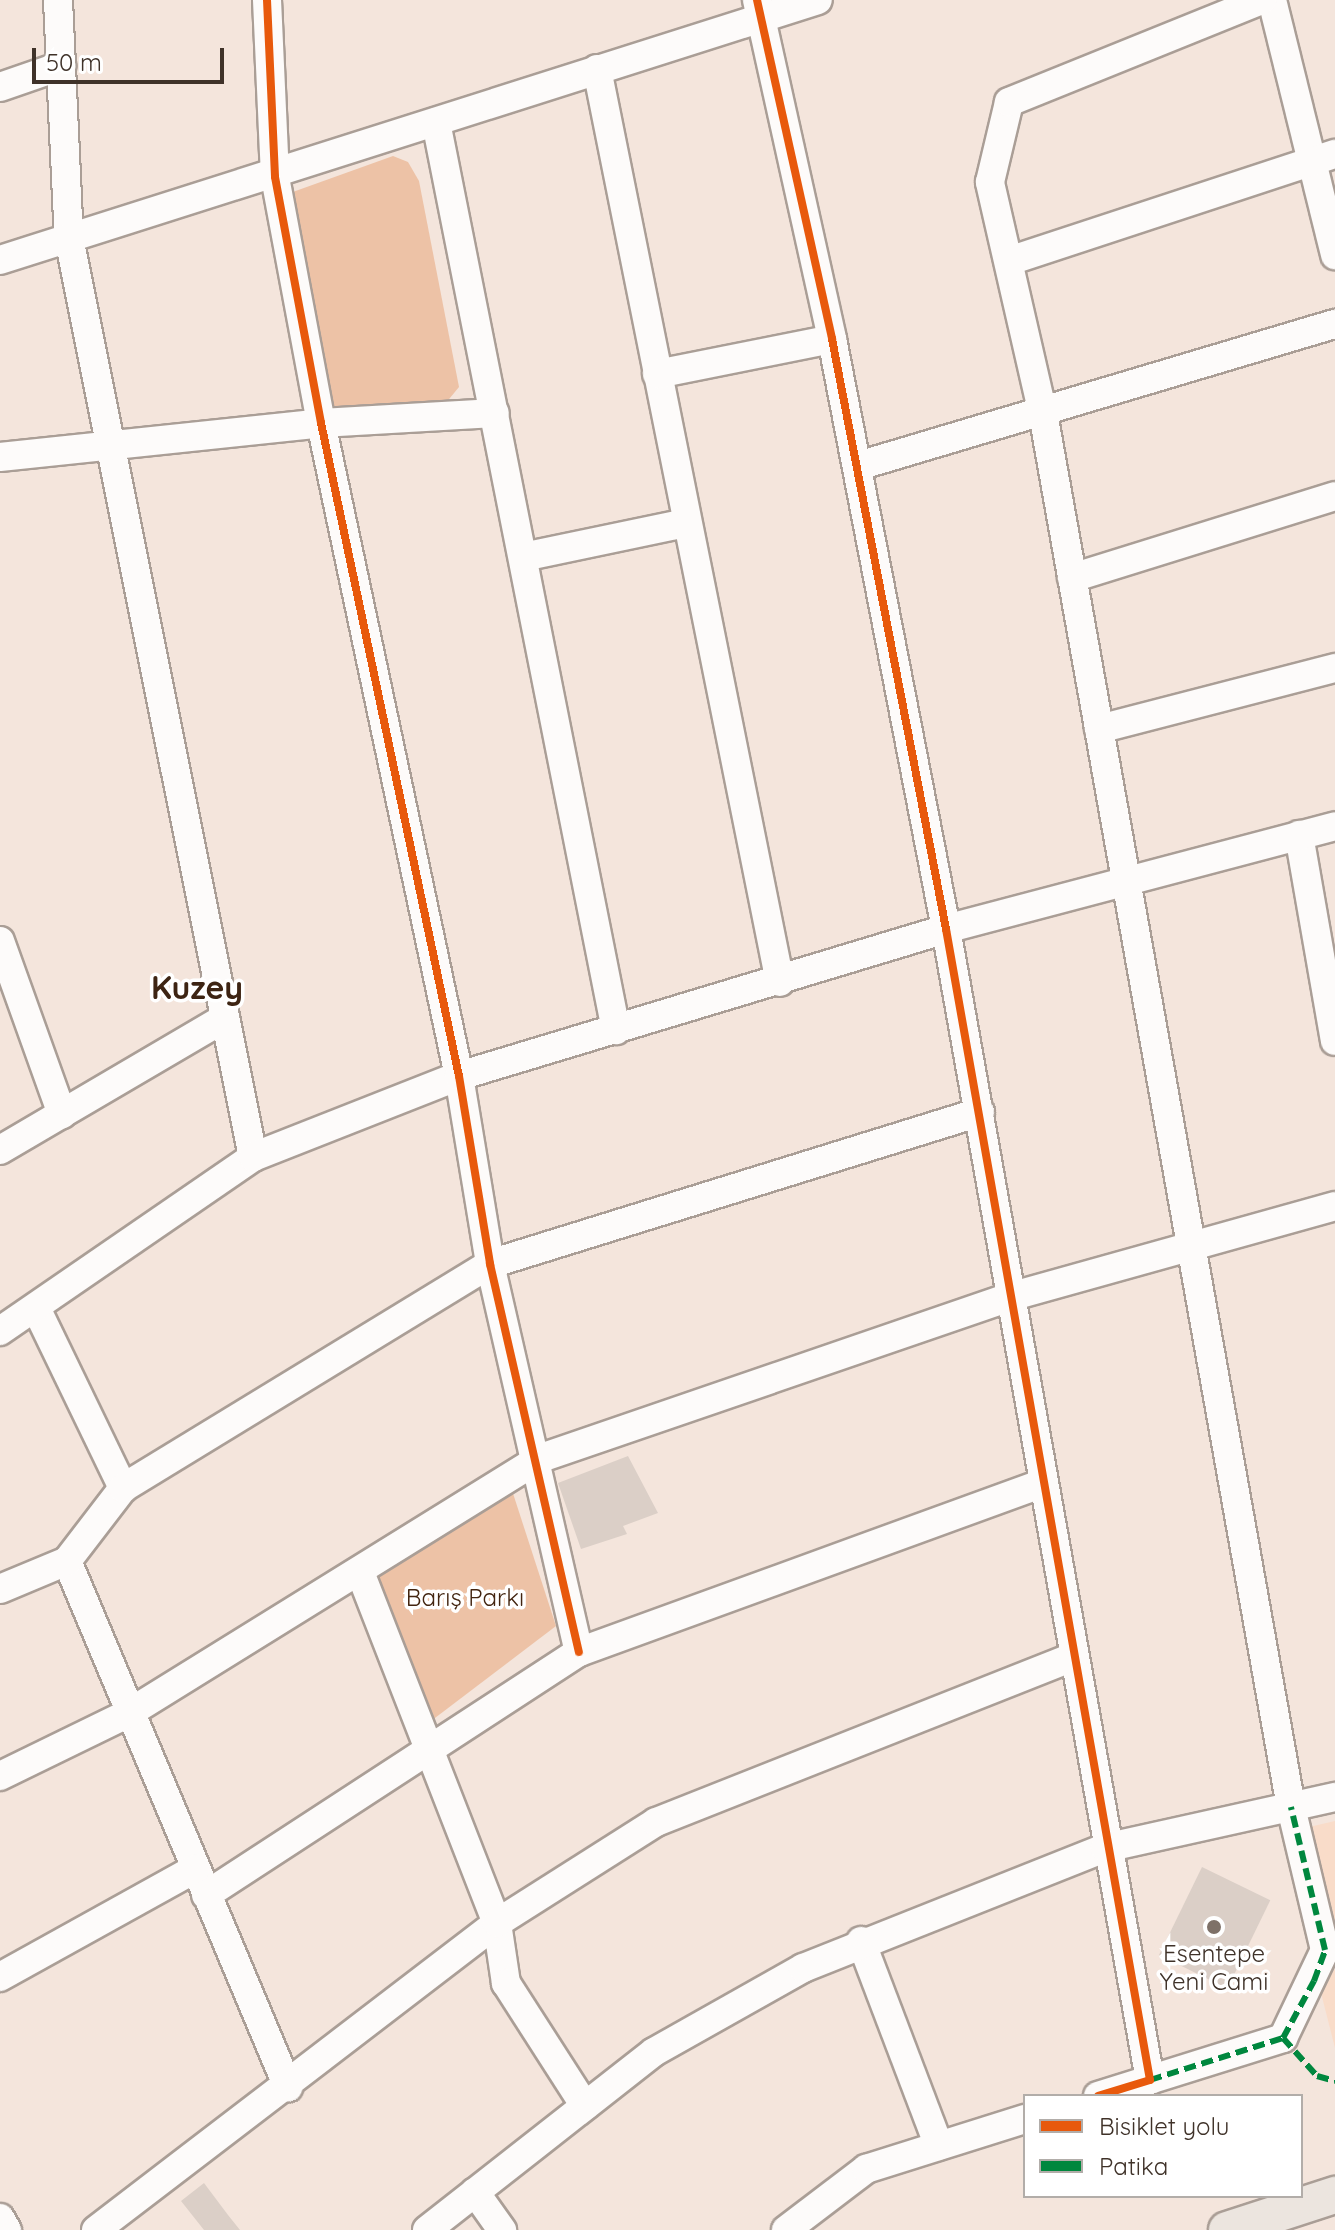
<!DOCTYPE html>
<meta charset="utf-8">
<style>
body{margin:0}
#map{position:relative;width:1335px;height:2230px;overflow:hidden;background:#f4e5dc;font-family:Quicksand,sans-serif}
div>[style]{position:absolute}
.built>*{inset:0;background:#f9dcc9}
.green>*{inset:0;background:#edc2a6}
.building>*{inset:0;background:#dbcfc7;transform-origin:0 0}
.roads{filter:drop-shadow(2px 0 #aa9e96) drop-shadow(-2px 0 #aa9e96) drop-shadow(0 2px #aa9e96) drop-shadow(0 -2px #aa9e96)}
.minor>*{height:28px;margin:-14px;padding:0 14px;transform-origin:14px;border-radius:14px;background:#fdfbfa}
.major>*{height:36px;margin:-18px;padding:0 18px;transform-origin:18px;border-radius:18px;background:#ece5df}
.quiet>*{height:6px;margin-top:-3px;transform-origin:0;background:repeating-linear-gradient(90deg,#00873e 0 12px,transparent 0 18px)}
.cycleway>*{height:8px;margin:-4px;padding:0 4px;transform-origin:4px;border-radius:4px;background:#e8590c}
.dots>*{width:22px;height:22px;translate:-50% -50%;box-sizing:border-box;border:4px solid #fff;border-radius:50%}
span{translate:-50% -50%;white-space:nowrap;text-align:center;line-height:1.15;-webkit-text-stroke:7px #fff;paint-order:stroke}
.park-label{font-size:24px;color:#432510}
.poi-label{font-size:24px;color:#3f3229}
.district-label{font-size:32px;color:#3d2413;font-weight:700}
.legend{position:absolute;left:1023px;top:2094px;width:280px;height:104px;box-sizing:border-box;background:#fff;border:2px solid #b2ada9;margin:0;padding:10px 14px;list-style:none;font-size:24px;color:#3f3229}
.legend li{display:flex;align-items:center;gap:16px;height:40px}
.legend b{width:40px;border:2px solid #b2ada9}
.scale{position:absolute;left:32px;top:48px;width:192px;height:36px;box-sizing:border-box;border:4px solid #3f3229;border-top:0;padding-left:10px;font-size:24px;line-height:28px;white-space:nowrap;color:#3f3229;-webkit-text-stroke:6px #fff;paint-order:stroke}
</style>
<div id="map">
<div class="built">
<div style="clip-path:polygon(1335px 1821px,1335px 1927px,1309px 1827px)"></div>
<div style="clip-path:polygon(1335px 1969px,1335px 2048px,1320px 1989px)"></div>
</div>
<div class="green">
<div style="clip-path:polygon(393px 156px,408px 162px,419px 181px,459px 387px,445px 404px,330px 414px,290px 193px)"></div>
<div style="clip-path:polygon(508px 1478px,556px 1626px,431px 1721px,370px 1566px)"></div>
</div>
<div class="building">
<div style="clip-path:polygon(628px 1456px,658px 1513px,623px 1526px,627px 1534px,581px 1549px,558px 1483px)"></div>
<div style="left:1202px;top:1867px;width:76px;height:98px;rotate:26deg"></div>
<div style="clip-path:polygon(204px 2183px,228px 2215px,240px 2230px,204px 2230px,181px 2201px)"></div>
</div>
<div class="roads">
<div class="minor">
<div style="left:58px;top:0;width:238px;rotate:87.4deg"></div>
<div style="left:69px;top:238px;width:937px;rotate:78.68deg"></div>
<div style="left:267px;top:0;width:177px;rotate:87.4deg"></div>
<div style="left:275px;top:177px;width:250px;rotate:79.4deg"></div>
<div style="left:321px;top:423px;width:667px;rotate:78.07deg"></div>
<div style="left:459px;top:1076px;width:191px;rotate:80.6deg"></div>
<div style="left:490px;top:1264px;width:398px;rotate:77.1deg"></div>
<div style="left:757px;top:0;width:347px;rotate:77.5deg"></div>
<div style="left:832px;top:339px;width:601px;rotate:79.06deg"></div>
<div style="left:946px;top:929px;width:1169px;rotate:79.95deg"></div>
<div style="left:1272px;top:0;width:263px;rotate:76.1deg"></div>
<div style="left:597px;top:69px;width:931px;rotate:78.67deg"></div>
<div style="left:0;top:87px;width:65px;rotate:-19deg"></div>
<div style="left:436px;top:122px;width:926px;rotate:78.79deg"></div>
<div style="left:0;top:260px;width:858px;rotate:-17.63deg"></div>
<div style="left:1009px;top:261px;width:343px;rotate:-18.2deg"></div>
<div style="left:657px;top:374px;width:178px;rotate:-11.3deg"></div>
<div style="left:0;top:457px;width:323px;rotate:-6deg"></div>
<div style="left:321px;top:423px;width:174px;rotate:-3.3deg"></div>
<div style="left:858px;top:466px;width:498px;rotate:-16.6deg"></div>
<div style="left:523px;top:557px;width:167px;rotate:-11.8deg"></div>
<div style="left:1072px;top:578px;width:275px;rotate:-17.3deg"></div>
<div style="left:1099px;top:729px;width:244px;rotate:-14.5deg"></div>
<div style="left:1299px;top:835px;width:209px;rotate:80.1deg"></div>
<div style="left:0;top:941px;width:184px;rotate:70.3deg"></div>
<div style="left:0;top:1150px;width:261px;rotate:-30.4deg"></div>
<div style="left:37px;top:1310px;width:198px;rotate:64.2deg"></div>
<div style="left:0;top:1331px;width:307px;rotate:-34.5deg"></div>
<div style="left:253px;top:1157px;width:221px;rotate:-21.5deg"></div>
<div style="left:459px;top:1076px;width:509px;rotate:-16.8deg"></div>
<div style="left:946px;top:929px;width:402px;rotate:-14.8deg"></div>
<div style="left:67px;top:1561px;width:571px;rotate:67.21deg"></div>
<div style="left:360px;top:1572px;width:377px;rotate:68.7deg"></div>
<div style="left:497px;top:1923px;width:61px;rotate:81.5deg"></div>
<div style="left:506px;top:1983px;width:146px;rotate:57.3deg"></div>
<div style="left:0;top:1589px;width:73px;rotate:-22.7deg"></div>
<div style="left:67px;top:1561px;width:92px;rotate:-52.5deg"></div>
<div style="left:123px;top:1488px;width:430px;rotate:-31.4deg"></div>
<div style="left:490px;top:1264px;width:513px;rotate:-17.23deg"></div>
<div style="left:0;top:1776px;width:144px;rotate:-26deg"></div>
<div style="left:129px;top:1713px;width:481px;rotate:-31.8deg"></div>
<div style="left:538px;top:1459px;width:502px;rotate:-18.94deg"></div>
<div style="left:1013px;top:1296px;width:334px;rotate:-15.6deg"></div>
<div style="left:206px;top:1895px;width:445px;rotate:-33.1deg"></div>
<div style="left:579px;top:1652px;width:494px;rotate:-20deg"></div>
<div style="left:861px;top:1941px;width:219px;rotate:69.2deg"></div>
<div style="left:0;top:1977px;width:223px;rotate:-29deg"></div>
<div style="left:1098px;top:2096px;width:194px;rotate:-17.4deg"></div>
<div style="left:1283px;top:2038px;width:98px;rotate:-64.5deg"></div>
<div style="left:1325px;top:1950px;width:147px;rotate:-103.4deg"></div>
<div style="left:1291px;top:1807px;width:1415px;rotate:-100.09deg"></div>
<div style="left:1043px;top:414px;width:238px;rotate:-102.9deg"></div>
<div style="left:990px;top:182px;width:82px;rotate:-76.6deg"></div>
<div style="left:1009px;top:102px;width:273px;rotate:-22deg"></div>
<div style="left:475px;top:2192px;width:47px;rotate:54.6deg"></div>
<div style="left:0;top:2218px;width:14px;rotate:60deg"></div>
<div style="left:96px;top:2230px;width:505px;rotate:-37.44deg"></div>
<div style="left:497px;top:1923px;width:188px;rotate:-32.4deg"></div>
<div style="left:656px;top:1822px;width:448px;rotate:-21.6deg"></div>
<div style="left:427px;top:2230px;width:288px;rotate:-38.1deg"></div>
<div style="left:654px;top:2052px;width:171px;rotate:-29.4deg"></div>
<div style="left:803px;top:1968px;width:325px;rotate:-21.7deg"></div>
<div style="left:1105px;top:1848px;width:236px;rotate:-12.5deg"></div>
<div style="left:786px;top:2230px;width:101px;rotate:-37.3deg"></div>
<div style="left:866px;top:2169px;width:167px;rotate:-17.5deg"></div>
</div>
<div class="major">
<div style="left:1227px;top:2230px;width:114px;rotate:-18deg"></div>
</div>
</div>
<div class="quiet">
<div style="left:1283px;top:2038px;width:51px;rotate:48.2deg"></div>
<div style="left:1317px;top:2076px;width:19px;rotate:16deg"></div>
<div style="left:1150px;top:2080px;width:139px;rotate:-17.5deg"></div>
<div style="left:1283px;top:2038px;width:65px;rotate:-61.5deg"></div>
<div style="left:1314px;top:1981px;width:33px;rotate:-70deg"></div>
<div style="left:1325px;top:1950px;width:147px;rotate:-103.4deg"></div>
</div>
<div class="cycleway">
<div style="left:267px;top:0;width:177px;rotate:87.4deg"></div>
<div style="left:275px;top:177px;width:250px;rotate:79.4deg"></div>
<div style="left:321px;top:423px;width:667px;rotate:78.07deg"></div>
<div style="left:459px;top:1076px;width:191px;rotate:80.6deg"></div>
<div style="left:490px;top:1264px;width:398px;rotate:77.1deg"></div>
<div style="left:757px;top:0;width:347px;rotate:77.5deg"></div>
<div style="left:832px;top:339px;width:601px;rotate:79.06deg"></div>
<div style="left:946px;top:929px;width:1169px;rotate:79.95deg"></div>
<div style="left:1150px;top:2080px;width:54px;rotate:162.9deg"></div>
</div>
<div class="dots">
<div style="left:1214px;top:1927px;background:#7e7168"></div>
</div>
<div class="park-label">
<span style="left:465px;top:1598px">Barış Parkı</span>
</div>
<div class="poi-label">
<span style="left:1214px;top:1968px">Esentepe<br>Yeni Cami</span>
</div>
<div class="district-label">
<span style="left:197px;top:987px">Kuzey</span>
</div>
<ul class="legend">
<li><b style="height:10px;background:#e8590c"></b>Bisiklet yolu</li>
<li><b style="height:10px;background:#00873e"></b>Patika</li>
</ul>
<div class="scale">50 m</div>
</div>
